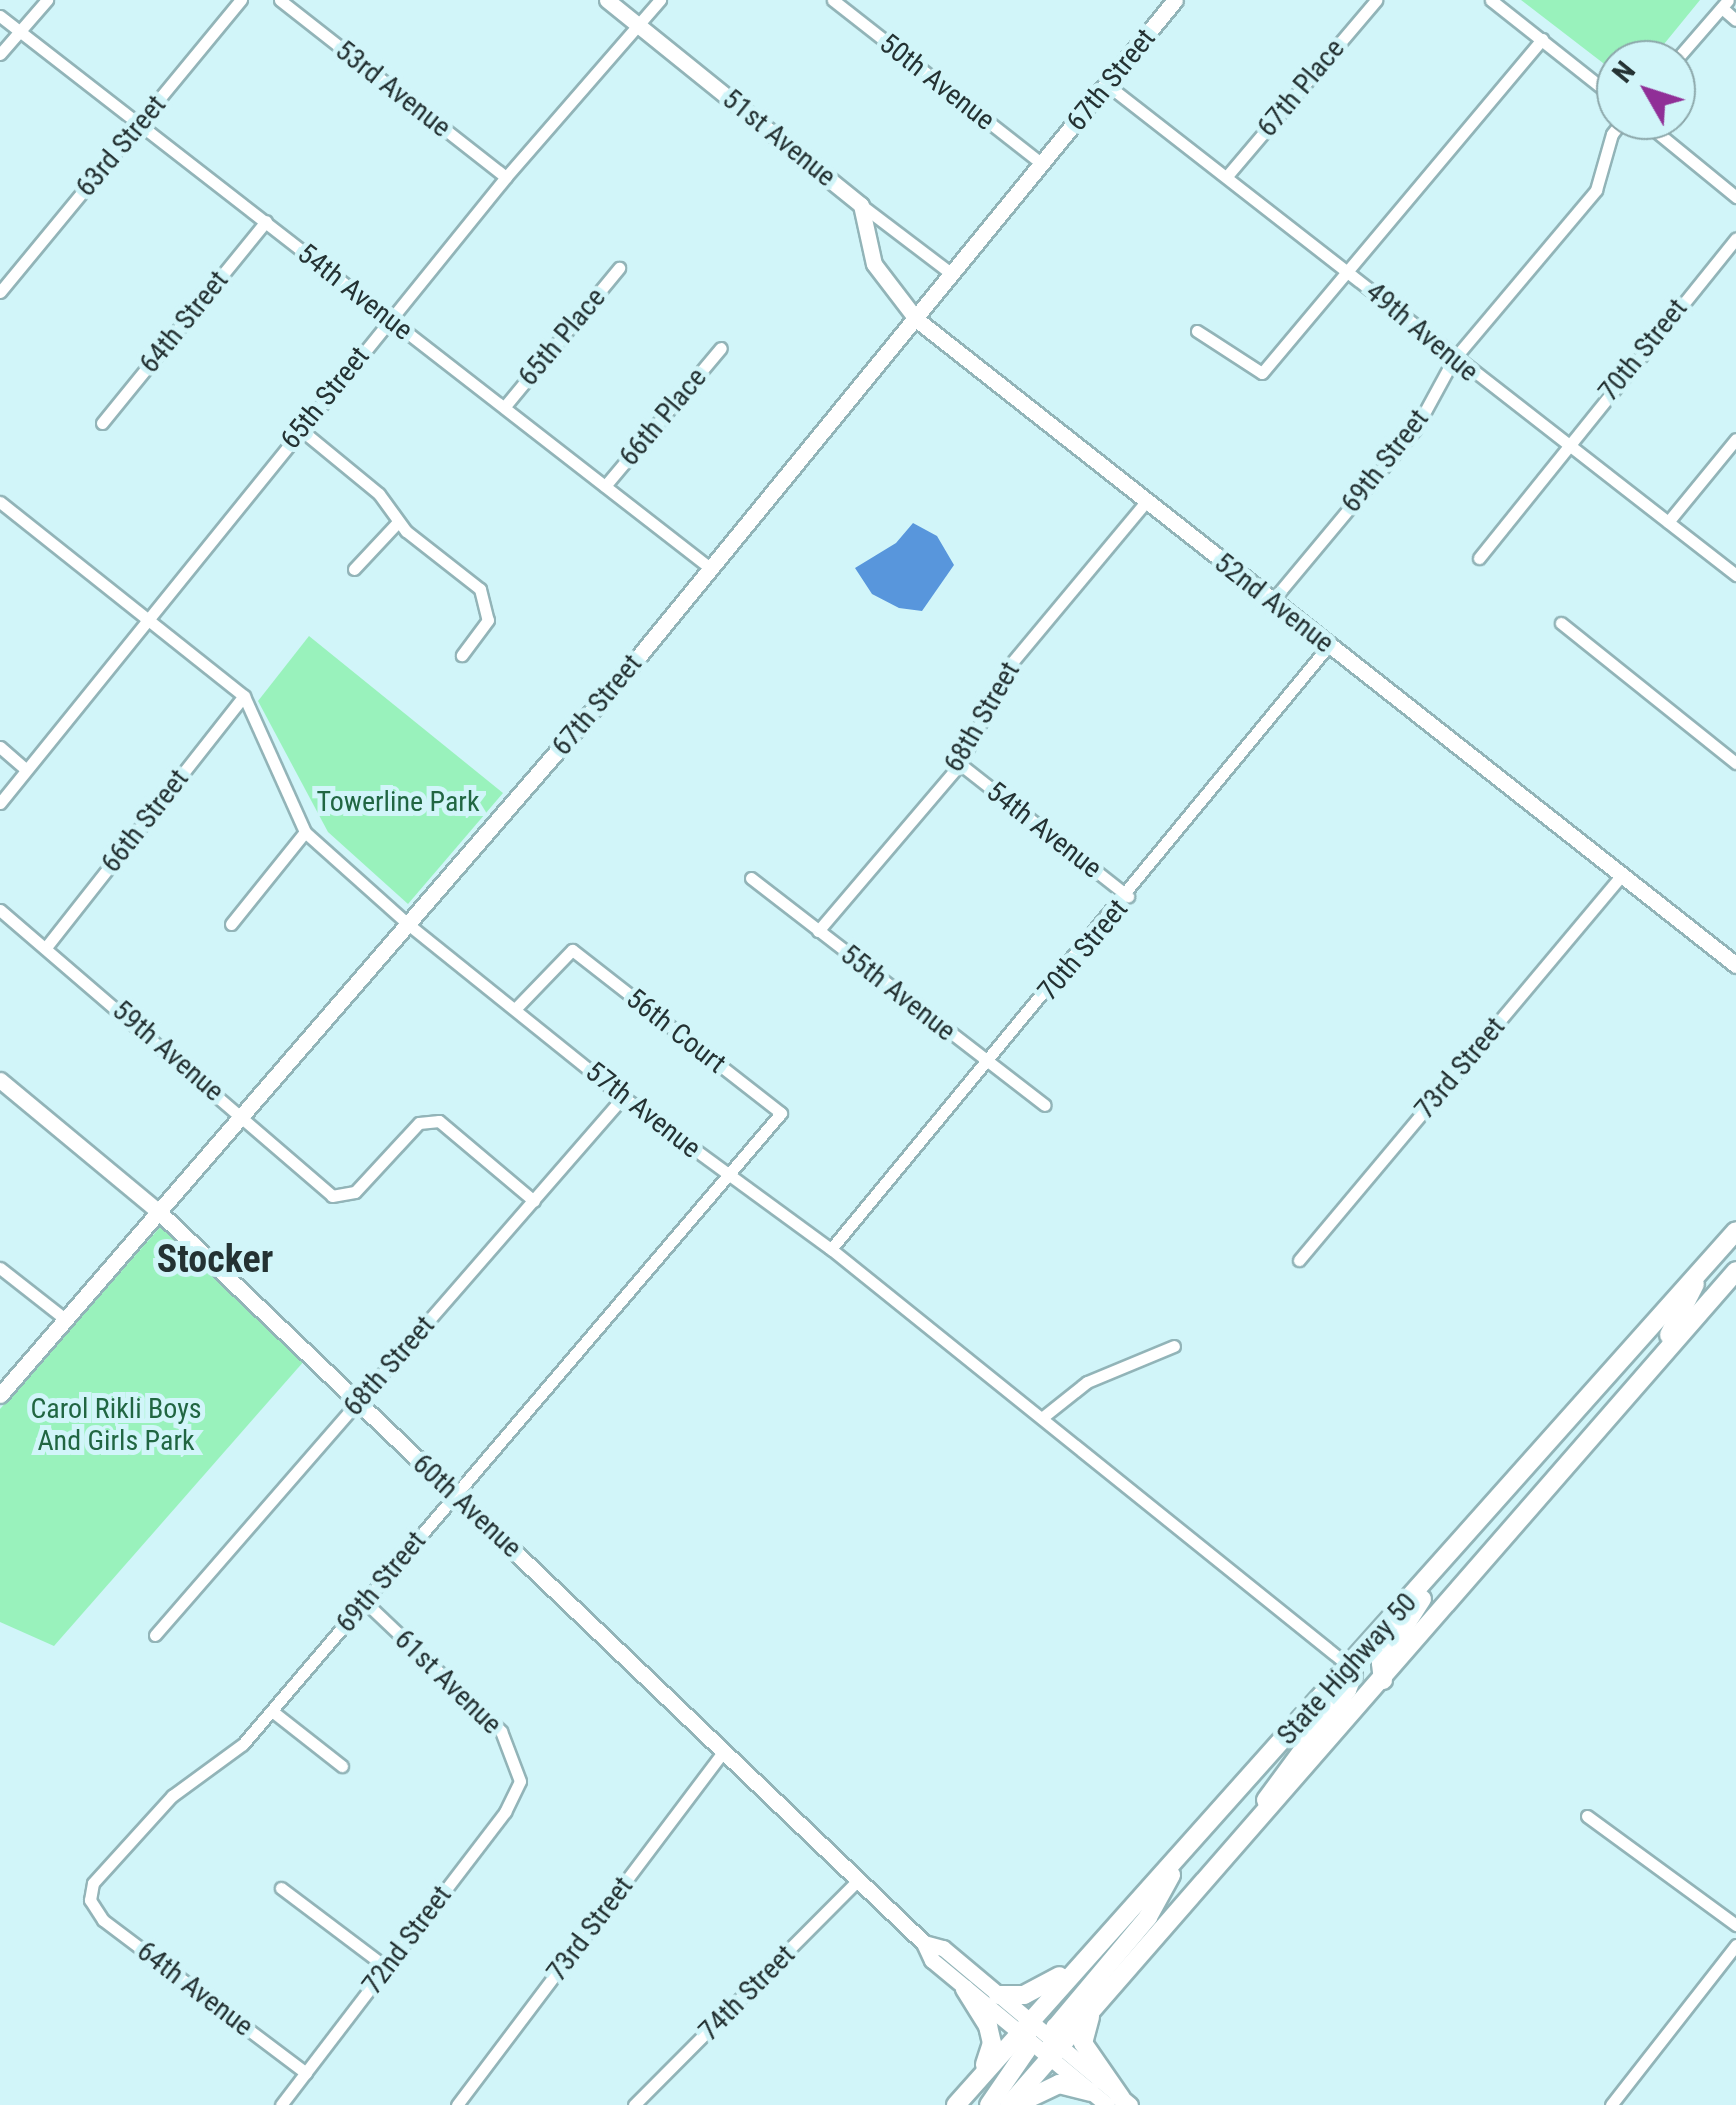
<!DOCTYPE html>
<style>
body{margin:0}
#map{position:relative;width:1736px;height:2105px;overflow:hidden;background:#d1f5f9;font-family:"Roboto Condensed",sans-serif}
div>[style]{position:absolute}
.green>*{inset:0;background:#99f2bc}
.water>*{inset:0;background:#5896dc}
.roads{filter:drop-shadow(2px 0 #92b4b8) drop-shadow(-2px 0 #92b4b8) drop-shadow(0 2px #92b4b8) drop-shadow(0 -2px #92b4b8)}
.street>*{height:11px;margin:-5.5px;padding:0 5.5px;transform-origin:5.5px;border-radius:5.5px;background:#fff}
.secondary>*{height:15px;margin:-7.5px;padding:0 7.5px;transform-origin:7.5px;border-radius:7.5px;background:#fff}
.primary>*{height:18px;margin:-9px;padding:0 9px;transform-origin:9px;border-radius:9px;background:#fff}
span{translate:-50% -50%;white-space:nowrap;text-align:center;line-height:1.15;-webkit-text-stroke:10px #d1f5f9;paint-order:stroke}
.street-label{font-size:28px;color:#243233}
.park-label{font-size:28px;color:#216642}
.district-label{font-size:38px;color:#243233;font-weight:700}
.north{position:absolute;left:1596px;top:40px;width:100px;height:100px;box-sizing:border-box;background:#d1f5f9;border:2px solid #8ca7aa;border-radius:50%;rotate:309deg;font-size:28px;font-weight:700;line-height:40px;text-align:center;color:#243233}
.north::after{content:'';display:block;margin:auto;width:35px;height:45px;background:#902f97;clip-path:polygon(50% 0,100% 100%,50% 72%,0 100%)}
</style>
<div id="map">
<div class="green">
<div style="clip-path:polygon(1521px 0,1700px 0,1651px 60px,1616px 60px,1616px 73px)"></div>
<div style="clip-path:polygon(309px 636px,503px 793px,408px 904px,328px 832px,258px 701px)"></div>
<div style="clip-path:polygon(162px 1225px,305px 1360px,54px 1646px,0 1622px,0 1409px)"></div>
</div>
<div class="water">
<div style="clip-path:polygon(913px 523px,937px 536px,954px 565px,922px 611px,899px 608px,872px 594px,855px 568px,896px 543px)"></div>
</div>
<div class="roads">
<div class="street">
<div style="left:280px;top:0;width:287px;rotate:38.1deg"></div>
<div style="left:833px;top:0;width:264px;rotate:38.1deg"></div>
<div style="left:1491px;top:0;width:159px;rotate:38.4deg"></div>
<div style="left:1722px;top:8px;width:18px;rotate:41deg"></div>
<div style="left:0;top:16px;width:899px;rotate:37.86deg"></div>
<div style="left:0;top:54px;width:72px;rotate:-49deg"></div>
<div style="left:1676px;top:60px;width:79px;rotate:-49.1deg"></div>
<div style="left:1110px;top:87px;width:794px;rotate:37.94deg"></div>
<div style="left:1642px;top:120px;width:122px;rotate:39.3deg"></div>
<div style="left:1227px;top:176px;width:231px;rotate:-49.7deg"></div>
<div style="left:861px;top:205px;width:114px;rotate:37.2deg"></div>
<div style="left:0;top:292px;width:379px;rotate:-50.5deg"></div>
<div style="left:1197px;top:331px;width:77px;rotate:32.9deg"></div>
<div style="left:1262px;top:373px;width:436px;rotate:-50deg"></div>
<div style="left:506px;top:405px;width:178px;rotate:-50.5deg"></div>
<div style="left:102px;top:423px;width:260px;rotate:-50.9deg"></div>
<div style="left:300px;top:429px;width:102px;rotate:39.4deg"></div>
<div style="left:379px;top:494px;width:46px;rotate:53.9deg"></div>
<div style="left:406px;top:531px;width:94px;rotate:38.1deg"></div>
<div style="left:480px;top:589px;width:32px;rotate:76deg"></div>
<div style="left:488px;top:620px;width:44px;rotate:126.6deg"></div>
<div style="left:605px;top:486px;width:180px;rotate:-50deg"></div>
<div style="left:0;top:502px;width:312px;rotate:38.5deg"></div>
<div style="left:244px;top:696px;width:149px;rotate:65.8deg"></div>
<div style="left:305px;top:832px;width:140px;rotate:41.8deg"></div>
<div style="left:409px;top:925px;width:275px;rotate:38.8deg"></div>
<div style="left:623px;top:1097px;width:258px;rotate:36.2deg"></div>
<div style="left:831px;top:1249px;width:665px;rotate:38.83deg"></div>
<div style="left:1668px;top:522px;width:107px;rotate:-50.7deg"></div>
<div style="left:1479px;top:558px;width:410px;rotate:-51.2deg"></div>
<div style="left:354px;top:569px;width:63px;rotate:-46.9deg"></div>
<div style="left:1272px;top:601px;width:225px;rotate:-50.2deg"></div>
<div style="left:1416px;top:428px;width:77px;rotate:-61.4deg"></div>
<div style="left:1453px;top:360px;width:222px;rotate:-49.9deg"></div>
<div style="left:1596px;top:190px;width:58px;rotate:-74.1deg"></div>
<div style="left:1612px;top:134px;width:18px;rotate:-52deg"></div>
<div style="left:1561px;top:623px;width:224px;rotate:38.7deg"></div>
<div style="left:0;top:747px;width:33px;rotate:41deg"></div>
<div style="left:960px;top:764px;width:214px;rotate:38.2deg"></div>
<div style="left:0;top:803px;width:805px;rotate:-51.05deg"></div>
<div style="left:506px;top:177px;width:235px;rotate:-49deg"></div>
<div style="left:751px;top:878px;width:371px;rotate:37.7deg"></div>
<div style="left:0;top:910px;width:438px;rotate:40.7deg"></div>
<div style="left:332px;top:1196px;width:23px;rotate:-10deg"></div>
<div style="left:355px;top:1192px;width:94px;rotate:-47.2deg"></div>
<div style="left:419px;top:1123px;width:20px;rotate:-6deg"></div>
<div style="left:439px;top:1121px;width:124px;rotate:40.1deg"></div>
<div style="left:231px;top:924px;width:118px;rotate:-51.2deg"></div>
<div style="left:818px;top:931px;width:219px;rotate:-49.6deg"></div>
<div style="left:960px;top:764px;width:110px;rotate:-63.4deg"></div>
<div style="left:1009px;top:666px;width:212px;rotate:-50.2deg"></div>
<div style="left:47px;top:946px;width:318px;rotate:-51.8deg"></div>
<div style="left:831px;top:1249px;width:783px;rotate:-50.49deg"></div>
<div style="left:1299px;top:1260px;width:501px;rotate:-50.02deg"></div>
<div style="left:0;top:1268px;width:83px;rotate:38.1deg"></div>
<div style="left:1043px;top:1417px;width:56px;rotate:-38.5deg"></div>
<div style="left:1087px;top:1382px;width:94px;rotate:-22.5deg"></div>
<div style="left:155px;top:1635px;width:713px;rotate:-48.98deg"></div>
<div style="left:272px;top:1711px;width:89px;rotate:38.2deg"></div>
<div style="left:1587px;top:1816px;width:185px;rotate:36.2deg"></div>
<div style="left:281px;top:1888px;width:131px;rotate:37deg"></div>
<div style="left:306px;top:2073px;width:254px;rotate:-143deg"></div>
<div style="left:103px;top:1920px;width:24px;rotate:-123deg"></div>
<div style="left:90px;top:1900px;width:17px;rotate:-80deg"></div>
<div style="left:93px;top:1883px;width:118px;rotate:-47.8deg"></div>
<div style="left:172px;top:1796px;width:88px;rotate:-36.2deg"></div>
<div style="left:243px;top:1744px;width:829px;rotate:-49.55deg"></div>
<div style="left:781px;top:1113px;width:265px;rotate:-142deg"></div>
<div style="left:572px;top:950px;width:79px;rotate:134deg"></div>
<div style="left:281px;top:2105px;width:369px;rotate:-52.6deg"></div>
<div style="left:505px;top:1812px;width:34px;rotate:-64deg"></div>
<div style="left:520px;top:1781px;width:53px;rotate:-110.8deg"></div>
<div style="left:501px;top:1731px;width:187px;rotate:-136.5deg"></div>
<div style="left:457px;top:2105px;width:442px;rotate:-53deg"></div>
<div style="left:634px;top:2105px;width:317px;rotate:-45.1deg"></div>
<div style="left:1611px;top:2105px;width:203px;rotate:-52deg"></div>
</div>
<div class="secondary">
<div style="left:607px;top:0;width:326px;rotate:38.9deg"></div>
<div style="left:861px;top:205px;width:60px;rotate:77.6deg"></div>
<div style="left:874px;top:264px;width:69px;rotate:52.6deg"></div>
<div style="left:916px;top:319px;width:1044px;rotate:38.23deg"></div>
<div style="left:0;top:1080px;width:205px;rotate:39.7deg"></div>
<div style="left:158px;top:1211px;width:1060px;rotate:43.7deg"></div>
<div style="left:924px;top:1943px;width:19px;rotate:65deg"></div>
<div style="left:932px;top:1960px;width:227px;rotate:39.6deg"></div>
<div style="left:0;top:1395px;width:963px;rotate:-49.13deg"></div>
<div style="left:630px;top:667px;width:861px;rotate:-50.75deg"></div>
<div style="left:924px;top:1943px;width:20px;rotate:15deg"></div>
<div style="left:943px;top:1948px;width:244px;rotate:40deg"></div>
</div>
<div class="primary">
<div style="left:1669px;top:1335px;width:57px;rotate:-63deg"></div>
<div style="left:1383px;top:1680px;width:17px;rotate:-97deg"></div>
<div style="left:1381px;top:1663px;width:76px;rotate:-57.4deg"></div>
<div style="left:1266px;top:1800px;width:137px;rotate:-53.6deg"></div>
<div style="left:1347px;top:1690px;width:16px;rotate:-68deg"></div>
<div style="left:1353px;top:1675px;width:10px;rotate:-114deg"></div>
<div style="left:965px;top:1989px;width:44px;rotate:58.1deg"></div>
<div style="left:988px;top:2026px;width:17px;rotate:77deg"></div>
<div style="left:992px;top:2043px;width:23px;rotate:108deg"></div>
<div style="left:998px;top:1995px;width:26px"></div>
<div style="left:1024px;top:1995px;width:40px;rotate:-28deg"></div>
<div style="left:1090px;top:2017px;width:27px;rotate:105deg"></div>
<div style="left:1083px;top:2043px;width:67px;rotate:55.4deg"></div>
<div style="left:1049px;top:2058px;width:31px;rotate:-79deg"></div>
<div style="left:1055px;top:2028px;width:145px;rotate:-50deg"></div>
<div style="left:1148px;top:1917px;width:48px;rotate:-61.3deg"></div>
<div style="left:956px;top:2105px;width:1171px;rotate:-48.25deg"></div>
<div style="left:989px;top:2105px;width:65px;rotate:-55.6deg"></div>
<div style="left:1026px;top:2051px;width:31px;rotate:-86deg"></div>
<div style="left:1009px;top:2105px;width:1106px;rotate:-48.92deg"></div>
<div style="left:1015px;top:2105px;width:49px;rotate:-25.5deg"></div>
<div style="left:1059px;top:2084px;width:32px;rotate:14deg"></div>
</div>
</div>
<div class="street-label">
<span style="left:1111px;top:80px;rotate:-51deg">67th Street</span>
<span style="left:937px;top:82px;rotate:38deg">50th Avenue</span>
<span style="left:1301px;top:88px;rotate:-50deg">67th Place</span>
<span style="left:393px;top:89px;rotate:38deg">53rd Avenue</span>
<span style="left:779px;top:138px;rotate:39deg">51st Avenue</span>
<span style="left:121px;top:146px;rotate:-50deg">63rd Street</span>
<span style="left:355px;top:292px;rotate:38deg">54th Avenue</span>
<span style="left:184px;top:322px;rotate:-51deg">64th Street</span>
<span style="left:1422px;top:332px;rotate:40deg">49th Avenue</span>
<span style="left:562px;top:337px;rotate:-50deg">65th Place</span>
<span style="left:1643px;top:350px;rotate:-51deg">70th Street</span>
<span style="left:325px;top:398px;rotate:-51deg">65th Street</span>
<span style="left:663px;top:417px;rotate:-50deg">66th Place</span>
<span style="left:1385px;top:461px;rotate:-52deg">69th Street</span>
<span style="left:1274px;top:603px;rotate:38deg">52nd Avenue</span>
<span style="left:597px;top:705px;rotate:-50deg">67th Street</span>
<span style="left:982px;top:717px;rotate:-60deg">68th Street</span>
<span style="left:145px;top:821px;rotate:-52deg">66th Street</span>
<span style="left:1044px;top:830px;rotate:38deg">54th Avenue</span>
<span style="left:1083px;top:950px;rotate:-50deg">70th Street</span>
<span style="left:898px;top:993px;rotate:38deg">55th Avenue</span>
<span style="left:676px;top:1031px;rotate:38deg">56th Court</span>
<span style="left:168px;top:1051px;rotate:41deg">59th Avenue</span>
<span style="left:1460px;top:1068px;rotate:-50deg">73rd Street</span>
<span style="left:643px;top:1110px;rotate:38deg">57th Avenue</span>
<span style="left:389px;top:1366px;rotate:-49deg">68th Street</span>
<span style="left:467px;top:1506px;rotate:43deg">60th Avenue</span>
<span style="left:381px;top:1582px;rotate:-50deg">69th Street</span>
<span style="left:1347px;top:1669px;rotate:-48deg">State Highway 50</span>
<span style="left:448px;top:1682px;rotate:44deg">61st Avenue</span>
<span style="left:590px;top:1929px;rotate:-53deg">73rd Street</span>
<span style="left:407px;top:1940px;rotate:-53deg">72nd Street</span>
<span style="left:195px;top:1989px;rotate:37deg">64th Avenue</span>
<span style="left:747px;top:1993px;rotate:-45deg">74th Street</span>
</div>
<div class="park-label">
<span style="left:398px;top:802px">Towerline Park</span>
<span style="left:116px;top:1425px">Carol Rikli Boys<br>And Girls Park</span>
</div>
<div class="district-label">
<span style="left:215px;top:1260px">Stocker</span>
</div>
<div class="north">N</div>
</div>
